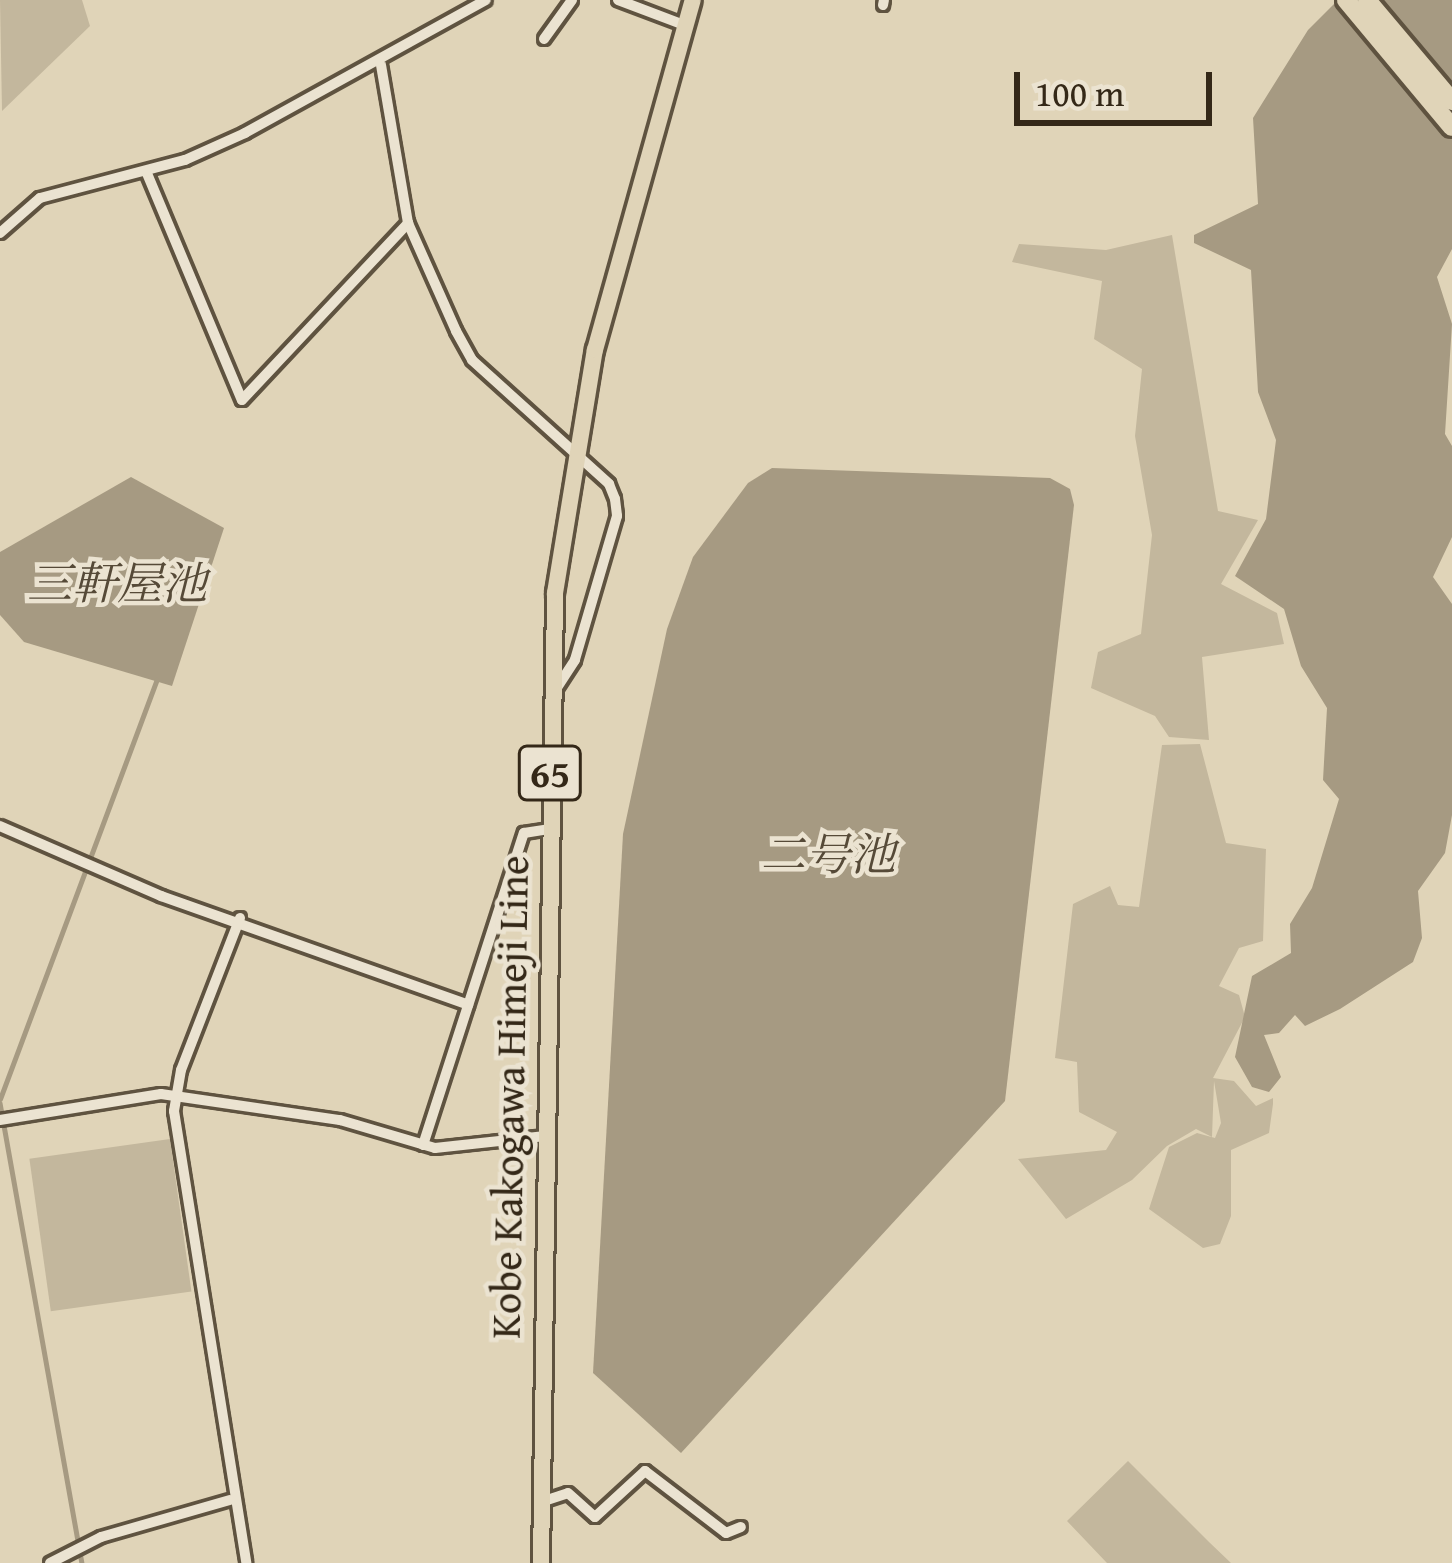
<!DOCTYPE html>
<meta charset="utf-8">
<style>
body{margin:0}
#map{position:relative;width:1452px;height:1563px;overflow:hidden;background:#e0d4b8;font-family:"Gentium Book Plus","Noto Serif JP",serif}
div>[style]{position:absolute}
.green>*{inset:0;background:#c3b79d;transform-origin:0 0}
.water>*{inset:0;background:#a69a82}
.stream>*{height:4.5px;margin:-2.25px;padding:0 2.25px;transform-origin:2.25px;border-radius:2.25px;background:#a69a82}
.roads{filter:drop-shadow(3px 0 #5f5340) drop-shadow(-3px 0 #5f5340) drop-shadow(0 3px #5f5340) drop-shadow(0 -3px #5f5340)}
.street>*{height:10px;margin:-5px;padding:0 5px;transform-origin:5px;border-radius:5px;background:#ebe3d1}
.primary>*{height:16px;margin:-8px;padding:0 8px;transform-origin:8px;border-radius:8px;background:#e0d4b8}
.highway>*{height:18px;margin:-9px;padding:0 9px;transform-origin:9px;border-radius:9px;background:#e0d4b8}
span{translate:-50% -50%;white-space:nowrap;text-align:center;line-height:1.15;-webkit-text-stroke:9px #ebe3d1;paint-order:stroke}
.shield-label span{padding:3px 9px;background:#ebe3d1;border:3px solid;border-radius:9px;-webkit-text-stroke-width:0}
.shield-label{font-size:39px;color:#342818;font-weight:700}
.street-label{font-size:42px;color:#342818}
.water-label{font-size:45px;color:#564a38;font-style:italic}
.scale{position:absolute;left:1014px;top:72px;width:198px;height:54px;box-sizing:border-box;border:6px solid #342818;border-top:0;padding-left:15px;font-size:36px;line-height:42px;white-space:nowrap;color:#342818;-webkit-text-stroke:9px #ebe3d1;paint-order:stroke}
</style>
<div id="map">
<div class="green">
<div style="clip-path:polygon(0 0,82px 0,90px 26px,2px 111px)"></div>
<div style="clip-path:polygon(1172px 235px,1218px 511px,1258px 520px,1221px 584px,1277px 613px,1284px 644px,1202px 657px,1209px 740px,1169px 737px,1155px 716px,1091px 688px,1098px 652px,1141px 634px,1152px 535px,1135px 436px,1142px 369px,1094px 339px,1102px 281px,1012px 262px,1019px 244px,1106px 250px)"></div>
<div style="clip-path:polygon(1200px 744px,1226px 843px,1266px 849px,1263px 941px,1239px 948px,1219px 986px,1239px 995px,1245px 1017px,1213px 1078px,1234px 1081px,1256px 1106px,1273px 1098px,1273px 1104px,1269px 1133px,1231px 1150px,1231px 1216px,1220px 1244px,1203px 1248px,1149px 1209px,1169px 1147px,1197px 1133px,1215px 1138px,1221px 1123px,1214px 1081px,1212px 1137px,1196px 1129px,1167px 1146px,1132px 1180px,1066px 1219px,1018px 1159px,1106px 1150px,1117px 1132px,1079px 1112px,1077px 1062px,1055px 1058px,1073px 904px,1110px 886px,1118px 905px,1139px 907px,1162px 745px)"></div>
<div style="left:170px;top:1139px;width:154px;height:142px;rotate:82deg"></div>
<div style="clip-path:polygon(1128px 1461px,1209px 1542px,1231px 1563px,1107px 1563px,1067px 1521px)"></div>
</div>
<div class="water">
<div style="clip-path:polygon(1338px 0,1452px 0,1452px 249px,1437px 277px,1452px 324px,1445px 434px,1452px 446px,1452px 537px,1433px 577px,1452px 604px,1452px 815px,1445px 853px,1418px 891px,1422px 938px,1413px 962px,1340px 1009px,1305px 1026px,1295px 1015px,1279px 1033px,1264px 1035px,1281px 1077px,1269px 1092px,1252px 1087px,1235px 1057px,1252px 976px,1291px 953px,1290px 924px,1312px 888px,1339px 799px,1323px 780px,1327px 708px,1301px 666px,1284px 609px,1235px 576px,1266px 519px,1276px 440px,1258px 392px,1251px 270px,1194px 243px,1194px 235px,1258px 204px,1253px 118px,1308px 30px)"></div>
<div style="clip-path:polygon(772px 468px,1050px 478px,1070px 489px,1074px 505px,1005px 1101px,681px 1453px,593px 1373px,623px 834px,667px 629px,693px 557px,748px 483px)"></div>
<div style="clip-path:polygon(131px 477px,224px 528px,172px 686px,24px 642px,0 615px,0 552px)"></div>
</div>
<div class="stream">
<div style="left:0;top:1099px;width:447px;rotate:-69.5deg"></div>
<div style="left:0;top:1103px;width:467px;rotate:79.9deg"></div>
</div>
<div class="roads">
<div class="street">
<div style="left:618px;top:0;width:71px;rotate:20.7deg"></div>
<div style="left:883px;top:5px;width:5px;rotate:-79deg"></div>
<div style="left:544px;top:39px;width:48px;rotate:-54.3deg"></div>
<div style="left:381px;top:65px;width:160px;rotate:80.3deg"></div>
<div style="left:408px;top:223px;width:118px;rotate:66deg"></div>
<div style="left:456px;top:331px;width:33px;rotate:61deg"></div>
<div style="left:472px;top:360px;width:185px;rotate:42.1deg"></div>
<div style="left:609px;top:484px;width:16px;rotate:68deg"></div>
<div style="left:615px;top:499px;width:17px;rotate:83deg"></div>
<div style="left:617px;top:516px;width:150px;rotate:106.3deg"></div>
<div style="left:575px;top:660px;width:37px;rotate:123deg"></div>
<div style="left:146px;top:171px;width:248px;rotate:67.3deg"></div>
<div style="left:242px;top:400px;width:243px;rotate:-46.8deg"></div>
<div style="left:0;top:233px;width:53px;rotate:-41.2deg"></div>
<div style="left:40px;top:198px;width:150px;rotate:-14.7deg"></div>
<div style="left:185px;top:160px;width:66px;rotate:-24.2deg"></div>
<div style="left:245px;top:133px;width:275px;rotate:-28.9deg"></div>
<div style="left:0;top:826px;width:176px;rotate:23.5deg"></div>
<div style="left:161px;top:896px;width:326px;rotate:19.5deg"></div>
<div style="left:240px;top:918px;width:163px;rotate:111.2deg"></div>
<div style="left:181px;top:1070px;width:42px;rotate:99.7deg"></div>
<div style="left:174px;top:1111px;width:458px;rotate:80.9deg"></div>
<div style="left:0;top:1120px;width:163px;rotate:-9.2deg"></div>
<div style="left:161px;top:1094px;width:181px;rotate:8.3deg"></div>
<div style="left:340px;top:1120px;width:99px;rotate:16.4deg"></div>
<div style="left:435px;top:1148px;width:111px;rotate:-6.2deg"></div>
<div style="left:423px;top:1145px;width:328px;rotate:-72.1deg"></div>
<div style="left:524px;top:833px;width:25px;rotate:-9deg"></div>
<div style="left:541px;top:1502px;width:28px;rotate:-18deg"></div>
<div style="left:568px;top:1493px;width:36px;rotate:42deg"></div>
<div style="left:595px;top:1517px;width:68px;rotate:-42.6deg"></div>
<div style="left:645px;top:1471px;width:102px;rotate:37.4deg"></div>
<div style="left:726px;top:1533px;width:16px;rotate:-22deg"></div>
<div style="left:50px;top:1563px;width:57px;rotate:-27deg"></div>
<div style="left:101px;top:1537px;width:134px;rotate:-16deg"></div>
</div>
<div class="primary">
<div style="left:541px;top:1563px;width:970px;rotate:-89.17deg"></div>
<div style="left:555px;top:593px;width:246px;rotate:-80.7deg"></div>
<div style="left:595px;top:350px;width:363px;rotate:-74.4deg"></div>
</div>
<div class="highway">
<div style="left:1346px;top:0;width:165px;rotate:50.2deg"></div>
<div style="left:1367px;top:0;width:132px;rotate:49.9deg"></div>
</div>
</div>
<div class="shield-label">
<span style="left:550px;top:773px">65</span>
</div>
<div class="street-label">
<span style="left:509px;top:1097px;rotate:-89deg">Kobe Kakogawa Himeji Line</span>
</div>
<div class="water-label">
<span style="left:117px;top:583px">三軒屋池</span>
<span style="left:828px;top:854px">二号池</span>
</div>
<div class="scale">100 m</div>
</div>
